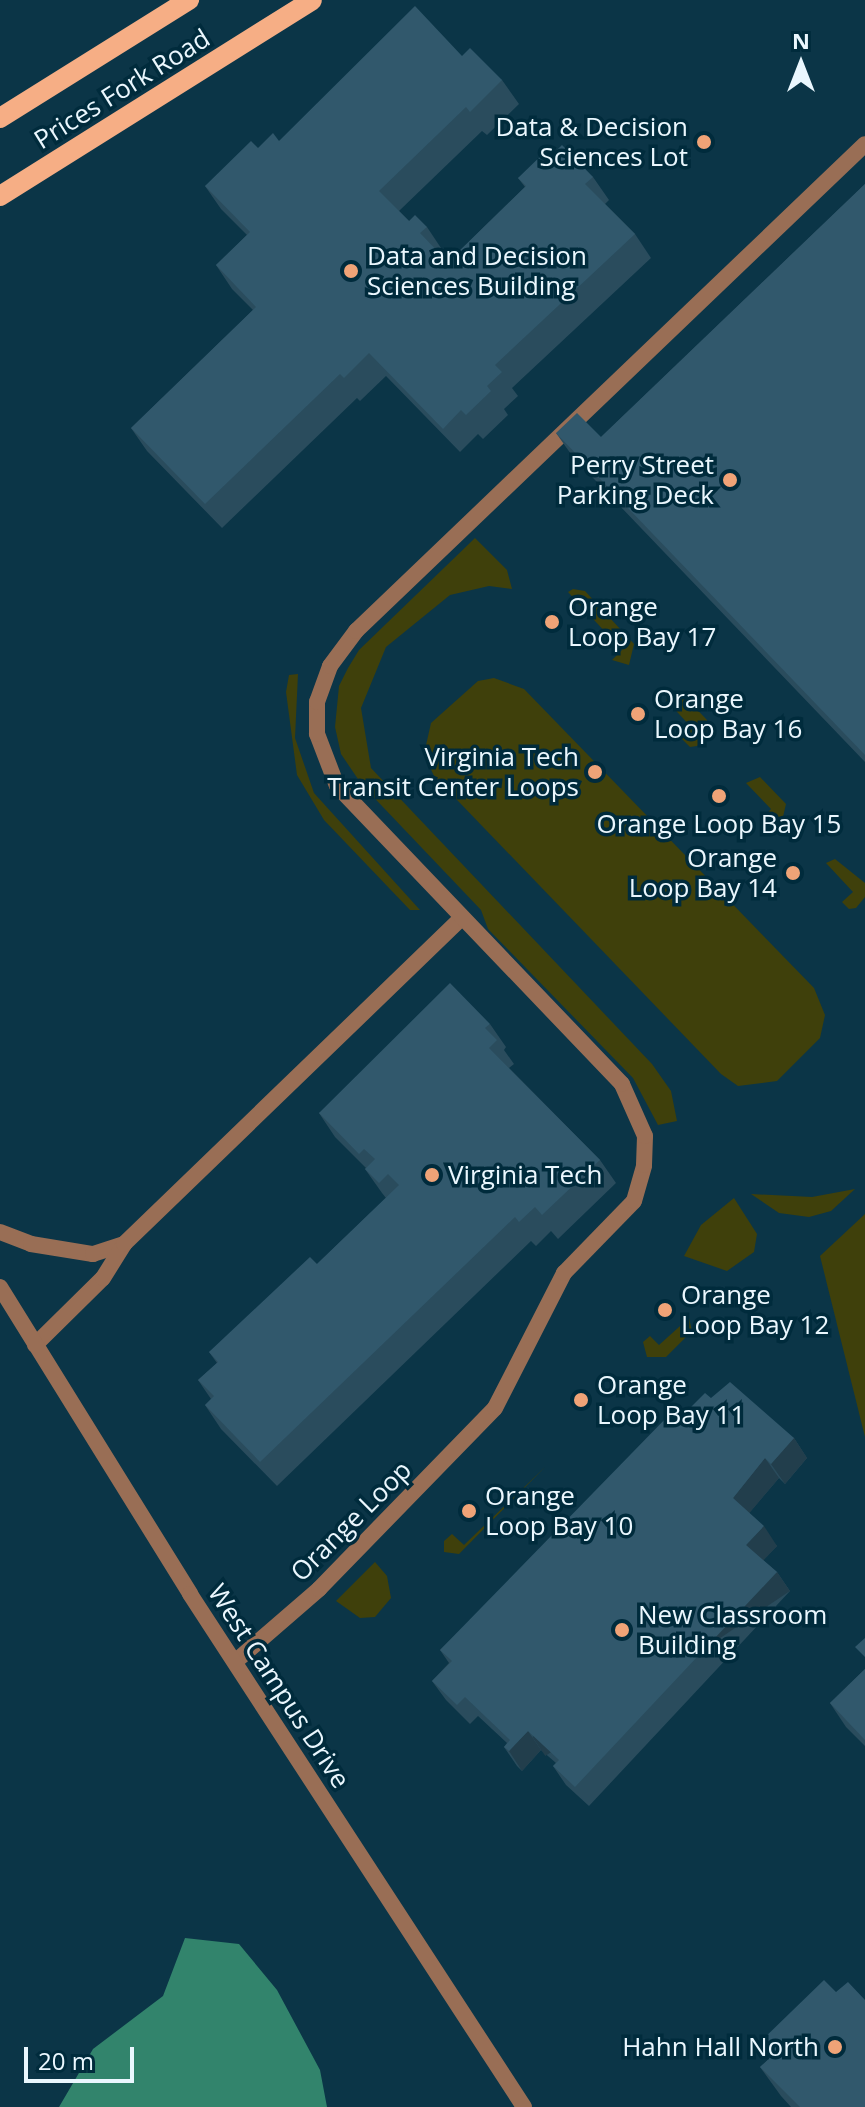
<!DOCTYPE html>
<style>
body{margin:0}
#map{position:relative;width:865px;height:2107px;overflow:hidden;background:#0b3547;font-family:"Open Sans",sans-serif}
div>[style]{position:absolute}
.green>*{inset:0;background:#3f400b}
.water>*{inset:0;background:#32846c}
.minor>*{height:16px;margin:-8px;padding:0 8px;transform-origin:8px;border-radius:8px;background:#996e55}
.tertiary>*{height:16px;margin:-8px;padding:0 8px;transform-origin:8px;border-radius:8px;background:#996e55}
.primary>*{height:20px;margin:-10px;padding:0 10px;transform-origin:10px;border-radius:10px;background:#f6ae85}
.wall>*{inset:0;background:#2a4c5d}
.shaded-wall>*{inset:0;background:#223e4c;transform-origin:0 0}
.building>*{inset:0;background:#31586c}
.dots>*{width:22px;height:22px;translate:-50% -50%;box-sizing:border-box;border:4px solid #002b3c;border-radius:50%}
span{translate:-50% -50%;white-space:nowrap;text-align:center;line-height:1.15;-webkit-text-stroke:7px #002b3c;paint-order:stroke}
.street-label{font-size:26px;color:#eaf7fe}
.poi-label{font-size:26px;color:#eaf7fe}
.right{translate:-100% -50%;text-align:right}
.left{translate:0 -50%;text-align:left}
.north{position:absolute;left:761px;top:24px;width:80px;height:80px;-webkit-text-stroke:6px #002b3c;paint-order:stroke;rotate:0deg;font-size:22px;font-weight:700;line-height:32px;text-align:center;color:#eaf7fe}
.north::after{content:'';display:block;margin:auto;width:28px;height:36px;background:#eaf7fe;clip-path:polygon(50% 0,100% 100%,50% 72%,0 100%)}
.scale{position:absolute;left:24px;top:2047px;width:110px;height:36px;box-sizing:border-box;border:4px solid #eaf7fe;border-top:0;padding-left:10px;font-size:24px;line-height:28px;white-space:nowrap;color:#eaf7fe;-webkit-text-stroke:6px #002b3c;paint-order:stroke}
</style>
<div id="map">
<div class="green">
<div style="clip-path:polygon(475px 538px,507px 570px,512px 589px,489px 586px,450px 595px,386px 647px,361px 708px,371px 768px,652px 1064px,671px 1091px,677px 1121px,658px 1125px,633px 1078px,488px 929px,481px 910px,362px 785px,341px 754px,335px 727px,339px 686px,348px 668px,359px 650px)"></div>
<div style="clip-path:polygon(573px 589px,585px 591px,634px 644px,629px 665px,612px 660px,622px 650px,568px 592px)"></div>
<div style="clip-path:polygon(298px 674px,295px 738px,314px 793px,420px 910px,410px 910px,324px 820px,297px 775px,286px 692px,289px 675px)"></div>
<div style="clip-path:polygon(494px 678px,524px 689px,814px 988px,825px 1015px,820px 1038px,777px 1081px,738px 1086px,721px 1074px,434px 776px,424px 754px,431px 723px,478px 681px)"></div>
<div style="clip-path:polygon(675px 694px,685px 697px,707px 720px,706px 736px,697px 746px,690px 747px,682px 739px,692px 728px,666px 700px)"></div>
<div style="clip-path:polygon(760px 777px,786px 804px,782px 821px,773px 829px,762px 819px,771px 809px,746px 783px)"></div>
<div style="clip-path:polygon(835px 859px,865px 883px,865px 897px,856px 908px,849px 909px,842px 902px,853px 892px,826px 863px)"></div>
<div style="clip-path:polygon(855px 1189px,831px 1211px,809px 1217px,779px 1213px,751px 1194px,812px 1197px)"></div>
<div style="clip-path:polygon(734px 1198px,757px 1234px,754px 1252px,727px 1271px,684px 1256px,701px 1225px)"></div>
<div style="clip-path:polygon(865px 1214px,865px 1437px,820px 1256px)"></div>
<div style="clip-path:polygon(689px 1318px,692px 1331px,666px 1357px,647px 1357px,643px 1342px,650px 1336px,659px 1345px)"></div>
<div style="clip-path:polygon(545px 1467px,459px 1554px,444px 1552px,444px 1541px,452px 1534px,464px 1545px)"></div>
<div style="clip-path:polygon(375px 1562px,387px 1576px,391px 1598px,375px 1617px,360px 1618px,336px 1601px)"></div>
</div>
<div class="water">
<div style="clip-path:polygon(185px 1938px,239px 1944px,277px 1990px,320px 2070px,327px 2107px,59px 2107px,93px 2049px,163px 1996px)"></div>
</div>
<div class="minor">
<div style="left:0;top:1232px;width:33px;rotate:21deg"></div>
<div style="left:31px;top:1244px;width:63px;rotate:9.2deg"></div>
<div style="left:93px;top:1254px;width:33px;rotate:-18deg"></div>
<div style="left:35px;top:1345px;width:95px;rotate:-44.6deg"></div>
<div style="left:103px;top:1278px;width:40px;rotate:-58deg"></div>
<div style="left:124px;top:1244px;width:467px;rotate:-44deg"></div>
<div style="left:236px;top:1661px;width:110px;rotate:-40.9deg"></div>
<div style="left:319px;top:1589px;width:252px;rotate:-45.8deg"></div>
<div style="left:495px;top:1408px;width:152px;rotate:-62.9deg"></div>
<div style="left:564px;top:1273px;width:100px;rotate:-45.8deg"></div>
<div style="left:634px;top:1201px;width:37px;rotate:-74deg"></div>
<div style="left:644px;top:1165px;width:29px;rotate:-88deg"></div>
<div style="left:645px;top:1136px;width:57px;rotate:-113.9deg"></div>
<div style="left:622px;top:1084px;width:412px;rotate:-133.7deg"></div>
<div style="left:337px;top:786px;width:56px;rotate:-111deg"></div>
<div style="left:317px;top:734px;width:32px;rotate:-90deg"></div>
<div style="left:317px;top:702px;width:38px;rotate:-70deg"></div>
<div style="left:330px;top:666px;width:44px;rotate:-53.4deg"></div>
<div style="left:356px;top:631px;width:704px;rotate:-43.73deg"></div>
</div>
<div class="tertiary">
<div style="left:0;top:1287px;width:361px;rotate:58.2deg"></div>
<div style="left:190px;top:1594px;width:612px;rotate:56.93deg"></div>
</div>
<div class="primary">
<div style="left:0;top:118px;width:223px;rotate:-32deg"></div>
<div style="left:0;top:196px;width:368px;rotate:-32.1deg"></div>
</div>
<div class="wall">
<div style="clip-path:polygon(462px 56px,502px 80px,519px 104px,487px 135px,482px 131px,399px 211px,409px 221px,427px 227px,443px 251px,440px 254px,448px 262px,525px 187px,518px 178px,554px 153px,593px 177px,609px 200px,605px 204px,635px 234px,651px 258px,512px 388px,518px 396px,504px 409px,508px 415px,483px 439px,478px 434px,460px 452px,386px 376px,360px 401px,357px 398px,222px 528px,147px 451px,131px 428px,253px 310px,232px 289px,216px 265px,247px 235px,221px 209px,205px 186px,258px 148px,279px 141px)"></div>
<div style="clip-path:polygon(865px 184px,865px 762px,573px 457px,556px 433px,601px 437px)"></div>
<div style="clip-path:polygon(490px 1024px,506px 1047px,504px 1050px,514px 1064px,509px 1068px,600px 1160px,616px 1183px,558px 1239px,551px 1231px,536px 1246px,531px 1241px,277px 1486px,221px 1429px,205px 1405px,211px 1399px,198px 1380px,217px 1363px,209px 1352px,317px 1264px,386px 1198px,382px 1193px,365px 1169px,366px 1168px,335px 1137px,319px 1113px)"></div>
<div style="clip-path:polygon(711px 1398px,794px 1438px,807px 1458px,785px 1484px,779px 1478px,749px 1513px,777px 1546px,763px 1560px,777px 1572px,790px 1591px,589px 1806px,566px 1785px,553px 1766px,556px 1763px,541px 1750px,522px 1771px,517px 1766px,504px 1747px,507px 1743px,478px 1716px,470px 1724px,446px 1700px,432px 1681px,449px 1663px,440px 1650px,676px 1422px)"></div>
<div style="clip-path:polygon(865px 1669px,865px 1746px,846px 1727px,830px 1703px)"></div>
<div style="clip-path:polygon(836px 1992px,865px 2107px,791px 2107px,781px 2096px,760px 2067px,770px 2058px,759px 2043px)"></div>
</div>
<div class="shaded-wall">
<div style="clip-path:polygon(794px 1438px,807px 1458px,785px 1484px,771px 1464px)"></div>
<div style="clip-path:polygon(765px 1458px,779px 1478px,746px 1517px,733px 1498px)"></div>
<div style="clip-path:polygon(764px 1526px,777px 1546px,760px 1564px,746px 1545px)"></div>
<div style="left:777px;top:1572px;width:23px;height:295px;rotate:56deg"></div>
<div style="clip-path:polygon(528px 1731px,541px 1750px,522px 1771px,509px 1751px)"></div>
</div>
<div class="building">
<div style="clip-path:polygon(415px 6px,462px 56px,470px 48px,502px 80px,470px 112px,466px 107px,379px 191px,409px 221px,415px 215px,427px 227px,420px 233px,448px 262px,526px 186px,518px 178px,550px 147px,554px 153px,562px 145px,593px 177px,585px 184px,635px 234px,495px 365px,502px 372px,487px 386px,491px 391px,466px 415px,461px 410px,443px 429px,369px 353px,344px 378px,340px 374px,205px 504px,131px 428px,256px 307px,216px 265px,250px 232px,205px 186px,251px 141px,258px 148px,273px 133px,279px 141px)"></div>
<div style="clip-path:polygon(865px 184px,865px 755px,556px 433px,577px 413px,601px 437px)"></div>
<div style="clip-path:polygon(450px 983px,490px 1024px,485px 1028px,497px 1040px,489px 1048px,600px 1160px,542px 1215px,535px 1207px,519px 1222px,515px 1217px,260px 1462px,205px 1405px,214px 1396px,198px 1380px,218px 1362px,209px 1352px,310px 1257px,317px 1264px,399px 1185px,388px 1174px,379px 1183px,365px 1169px,375px 1159px,364px 1149px,359px 1154px,319px 1113px)"></div>
<div style="clip-path:polygon(730px 1382px,794px 1438px,771px 1464px,765px 1458px,733px 1498px,764px 1526px,746px 1545px,777px 1572px,575px 1787px,553px 1766px,559px 1760px,528px 1731px,509px 1751px,504px 1747px,510px 1740px,465px 1697px,457px 1705px,432px 1681px,452px 1661px,440px 1650px,669px 1415px,676px 1422px,705px 1393px,711px 1398px)"></div>
<div style="clip-path:polygon(865px 1638px,865px 1657px,855px 1647px)"></div>
<div style="clip-path:polygon(865px 1669px,865px 1740px,830px 1703px)"></div>
<div style="clip-path:polygon(824px 1980px,836px 1992px,848px 1982px,865px 2000px,865px 2107px,800px 2107px,760px 2067px,772px 2056px,759px 2043px)"></div>
</div>
<div class="dots">
<div style="left:704px;top:142px;background:#efa377"></div>
<div style="left:351px;top:271px;background:#efa377"></div>
<div style="left:730px;top:480px;background:#efa377"></div>
<div style="left:552px;top:622px;background:#efa377"></div>
<div style="left:638px;top:714px;background:#efa377"></div>
<div style="left:595px;top:772px;background:#efa377"></div>
<div style="left:719px;top:796px;background:#efa377"></div>
<div style="left:793px;top:873px;background:#efa377"></div>
<div style="left:432px;top:1175px;background:#efa377"></div>
<div style="left:665px;top:1310px;background:#efa377"></div>
<div style="left:581px;top:1400px;background:#efa377"></div>
<div style="left:469px;top:1511px;background:#efa377"></div>
<div style="left:622px;top:1630px;background:#efa377"></div>
<div style="left:835px;top:2047px;background:#efa377"></div>
</div>
<div class="street-label">
<span style="left:122px;top:89px;rotate:-32deg">Prices Fork Road</span>
<span style="left:351px;top:1521px;rotate:-45deg">Orange Loop</span>
<span style="left:279px;top:1686px;rotate:57deg">West Campus Drive</span>
</div>
<div class="poi-label">
<span class="right" style="left:688px;top:142px">Data &amp; Decision<br>Sciences Lot</span>
<span class="left" style="left:367px;top:271px">Data and Decision<br>Sciences Building</span>
<span class="right" style="left:714px;top:480px">Perry Street<br>Parking Deck</span>
<span class="left" style="left:568px;top:622px">Orange<br>Loop Bay 17</span>
<span class="left" style="left:654px;top:714px">Orange<br>Loop Bay 16</span>
<span class="right" style="left:579px;top:772px">Virginia Tech<br>Transit Center Loops</span>
<span style="left:719px;top:824px">Orange Loop Bay 15</span>
<span class="right" style="left:777px;top:873px">Orange<br>Loop Bay 14</span>
<span class="left" style="left:448px;top:1175px">Virginia Tech</span>
<span class="left" style="left:681px;top:1310px">Orange<br>Loop Bay 12</span>
<span class="left" style="left:597px;top:1400px">Orange<br>Loop Bay 11</span>
<span class="left" style="left:485px;top:1511px">Orange<br>Loop Bay 10</span>
<span class="left" style="left:638px;top:1630px">New Classroom<br>Building</span>
<span class="right" style="left:819px;top:2047px">Hahn Hall North</span>
</div>
<div class="north">N</div>
<div class="scale">20 m</div>
</div>
